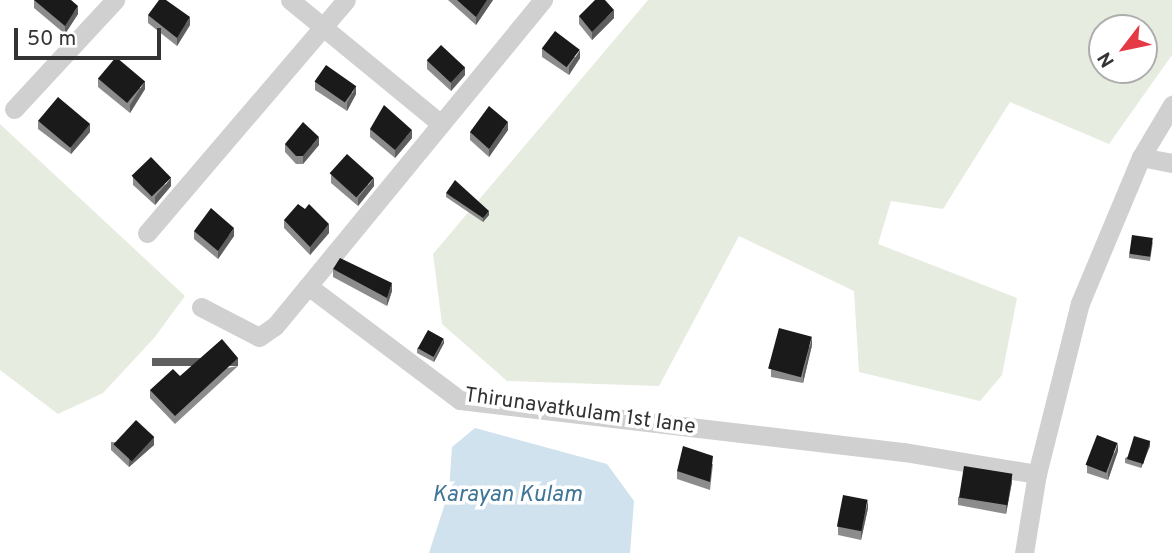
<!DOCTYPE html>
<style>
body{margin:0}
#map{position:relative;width:1172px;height:553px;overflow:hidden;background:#fff;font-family:Overpass,sans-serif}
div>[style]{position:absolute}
.green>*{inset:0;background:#e6ecdf}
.water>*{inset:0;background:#cfe2ee}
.minor>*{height:19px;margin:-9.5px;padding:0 9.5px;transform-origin:9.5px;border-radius:9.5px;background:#d0d0d0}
.wall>*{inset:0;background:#8c8c8c}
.shaded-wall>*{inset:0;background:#5f5f5f;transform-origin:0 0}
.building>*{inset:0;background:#1a1a1a;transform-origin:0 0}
span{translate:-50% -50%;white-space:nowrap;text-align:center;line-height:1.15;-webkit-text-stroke:7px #fff;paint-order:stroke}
.street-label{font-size:21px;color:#333}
.water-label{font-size:23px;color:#3f7597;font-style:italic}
.north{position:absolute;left:1088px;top:14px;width:70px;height:70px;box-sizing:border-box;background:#fff;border:2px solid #adadad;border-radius:50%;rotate:238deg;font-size:19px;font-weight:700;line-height:28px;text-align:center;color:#333}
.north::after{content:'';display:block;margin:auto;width:24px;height:32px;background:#e63946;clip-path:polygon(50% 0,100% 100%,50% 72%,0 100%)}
.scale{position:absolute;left:14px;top:28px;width:147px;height:32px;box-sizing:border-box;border:4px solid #333;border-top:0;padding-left:9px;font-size:21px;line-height:24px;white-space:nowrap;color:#333;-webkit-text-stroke:5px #fff;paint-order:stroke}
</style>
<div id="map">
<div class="green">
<div style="clip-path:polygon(evenodd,648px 0,1172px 0,1172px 55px,1109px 144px,1010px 102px,943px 209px,891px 201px,878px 244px,1017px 298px,1002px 375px,980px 401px,859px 372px,854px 291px,739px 236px,659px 386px,507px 381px,442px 324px,433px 254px,648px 0,1102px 28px,1144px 28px,1144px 70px,1102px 70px,1102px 28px)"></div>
<div style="clip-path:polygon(0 124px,185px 296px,154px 338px,103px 393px,58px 414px,0 370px)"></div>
</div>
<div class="water">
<div style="clip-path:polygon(475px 428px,607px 464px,634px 501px,630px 553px,429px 553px,449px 491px,452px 447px)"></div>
</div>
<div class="minor">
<div style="left:290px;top:0;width:195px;rotate:39.4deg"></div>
<div style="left:441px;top:124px;width:210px;rotate:129.4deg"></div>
<div style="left:308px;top:286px;width:190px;rotate:36.9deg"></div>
<div style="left:460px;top:400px;width:447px;rotate:6.7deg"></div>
<div style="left:904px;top:452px;width:135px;rotate:9.4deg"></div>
<div style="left:14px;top:109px;width:149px;rotate:-47.2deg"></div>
<div style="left:441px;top:124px;width:161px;rotate:-50.6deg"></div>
<div style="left:1141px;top:157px;width:32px;rotate:11deg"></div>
<div style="left:147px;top:233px;width:306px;rotate:-49.5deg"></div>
<div style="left:201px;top:307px;width:65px;rotate:27.3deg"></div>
<div style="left:259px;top:337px;width:19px;rotate:-35deg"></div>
<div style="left:275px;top:326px;width:52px;rotate:-50.5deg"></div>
<div style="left:1024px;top:553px;width:80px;rotate:-80.7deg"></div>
<div style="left:1037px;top:474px;width:176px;rotate:-75.9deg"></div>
<div style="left:1080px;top:303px;width:158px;rotate:-67.3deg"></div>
<div style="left:1141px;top:157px;width:61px;rotate:-59.2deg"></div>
</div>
<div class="wall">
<div style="clip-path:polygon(34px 0,78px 14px,65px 34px,34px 8px)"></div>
<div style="clip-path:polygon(448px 0,493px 0,476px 25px)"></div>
<div style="clip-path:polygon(148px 15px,190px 25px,177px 46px,148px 23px)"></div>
<div style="clip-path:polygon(579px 16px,614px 18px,592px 40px,579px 24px)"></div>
<div style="clip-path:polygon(542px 49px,580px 58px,569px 75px,542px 57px)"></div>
<div style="clip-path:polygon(427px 61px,465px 75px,451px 91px,427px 69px)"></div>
<div style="clip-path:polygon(98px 78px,145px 89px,130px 113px,98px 87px)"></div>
<div style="clip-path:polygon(315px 82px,356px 94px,347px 111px,315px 90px)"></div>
<div style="clip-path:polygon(38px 121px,90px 132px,71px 154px,38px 129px)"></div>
<div style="clip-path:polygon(370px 129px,412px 138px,395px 158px,370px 137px)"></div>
<div style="clip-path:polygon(508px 130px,489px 157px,470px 140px,470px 132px)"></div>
<div style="clip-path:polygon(285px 144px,319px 145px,303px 164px,296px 164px,285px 152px)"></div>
<div style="clip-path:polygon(331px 175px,374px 186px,358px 206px,331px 183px)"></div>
<div style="clip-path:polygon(133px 177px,171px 186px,155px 205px,133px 185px)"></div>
<div style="clip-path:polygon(446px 193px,489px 215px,483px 222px,446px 197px)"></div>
<div style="clip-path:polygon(305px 209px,329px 233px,310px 255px,284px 228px,284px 220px)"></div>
<div style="clip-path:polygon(194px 231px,234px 236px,218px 259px,194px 239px)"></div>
<div style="clip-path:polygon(1153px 242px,1150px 261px,1129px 258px,1129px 254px)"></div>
<div style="clip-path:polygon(333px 269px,392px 291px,387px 306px,333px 277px)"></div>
<div style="clip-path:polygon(444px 343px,434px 362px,417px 353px,417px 348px)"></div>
<div style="clip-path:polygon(812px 345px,803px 383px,771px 377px,771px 369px)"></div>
<div style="clip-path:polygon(238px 366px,175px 424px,150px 398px,150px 390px,180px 376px)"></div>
<div style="clip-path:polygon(111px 442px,154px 445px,129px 467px,111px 450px)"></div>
<div style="clip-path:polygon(1150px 446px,1141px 468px,1125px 463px,1125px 458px)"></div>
<div style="clip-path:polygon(1118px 451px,1108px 480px,1087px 473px,1087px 465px)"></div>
<div style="clip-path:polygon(713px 464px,710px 490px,677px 479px,677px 471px)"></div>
<div style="clip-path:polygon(1012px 482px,1006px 514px,958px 505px,958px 497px)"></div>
<div style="clip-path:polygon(868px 508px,861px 540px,838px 535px,838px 527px)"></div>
</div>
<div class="shaded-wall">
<div style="clip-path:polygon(487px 0,493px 0,476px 25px,476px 17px)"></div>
<div style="clip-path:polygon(78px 6px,78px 14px,65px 34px,65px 26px)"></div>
<div style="clip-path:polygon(614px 10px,614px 18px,592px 40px,592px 32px)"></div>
<div style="clip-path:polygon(190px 17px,190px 25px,177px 46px,177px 38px)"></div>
<div style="clip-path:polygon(580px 50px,580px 58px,569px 75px,569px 67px)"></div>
<div style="clip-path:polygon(465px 67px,465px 75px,451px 91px,451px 83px)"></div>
<div style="clip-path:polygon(145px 81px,145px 89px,130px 113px,130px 105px)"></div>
<div style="clip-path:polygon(356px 86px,356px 94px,347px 111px,347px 103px)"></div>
<div style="clip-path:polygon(508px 122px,508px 130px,489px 157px,489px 149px)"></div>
<div style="clip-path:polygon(90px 124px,90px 132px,71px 154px,71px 146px)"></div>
<div style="clip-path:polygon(412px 130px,412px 138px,395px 158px,395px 150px)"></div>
<div style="clip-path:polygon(319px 137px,319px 145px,303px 164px,303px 156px)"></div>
<div style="clip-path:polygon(171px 178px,171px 186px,155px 205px,155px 197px)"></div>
<div style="clip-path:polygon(374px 178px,374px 186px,358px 206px,358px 198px)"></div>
<div style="clip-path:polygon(489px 211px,489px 215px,483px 222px,483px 218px)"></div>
<div style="clip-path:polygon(329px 224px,329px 233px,310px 255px,310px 247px)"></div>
<div style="clip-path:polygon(234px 228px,234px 236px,218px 259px,218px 251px)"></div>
<div style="clip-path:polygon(392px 283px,392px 291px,387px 306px,387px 298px)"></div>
<div style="clip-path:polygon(812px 337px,812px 345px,803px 383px,803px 375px)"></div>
<div style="clip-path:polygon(444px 339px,444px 343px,434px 362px,434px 358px)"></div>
<div style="left:238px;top:358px;width:8px;height:86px;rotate:90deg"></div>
<div style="clip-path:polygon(154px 437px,154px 445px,129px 467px,129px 459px)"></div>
<div style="clip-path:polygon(1150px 441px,1150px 446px,1141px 468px,1141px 464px)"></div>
<div style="clip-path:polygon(1118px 443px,1118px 451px,1108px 480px,1108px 472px)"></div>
<div style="clip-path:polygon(1012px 474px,1012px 482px,1006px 514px,1006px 506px)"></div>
<div style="clip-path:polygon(868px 500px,868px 508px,861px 540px,861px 532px)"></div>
</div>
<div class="building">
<div style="clip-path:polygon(34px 0,71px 0,78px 6px,65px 26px)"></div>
<div style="clip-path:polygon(159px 0,166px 0,190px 17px,177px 38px,148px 15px)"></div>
<div style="clip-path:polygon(457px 0,487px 0,476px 17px)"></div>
<div style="clip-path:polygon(595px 0,605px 0,614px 10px,592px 32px,579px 16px)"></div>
<div style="left:555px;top:31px;width:31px;height:22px;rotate:37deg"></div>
<div style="left:441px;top:45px;width:33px;height:21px;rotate:43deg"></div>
<div style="left:116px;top:57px;width:38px;height:28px;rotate:40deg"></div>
<div style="left:326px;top:65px;width:37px;height:20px;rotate:35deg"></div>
<div style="left:58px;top:97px;width:42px;height:31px;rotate:40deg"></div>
<div style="clip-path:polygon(384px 105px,412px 130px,395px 150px,370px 129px)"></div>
<div style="clip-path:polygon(489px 106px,508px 122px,489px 149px,470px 132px)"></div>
<div style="clip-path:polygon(303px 122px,319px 137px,303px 156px,296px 156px,285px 144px)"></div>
<div style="left:347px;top:154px;width:36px;height:26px;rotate:42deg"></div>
<div style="left:151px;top:157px;width:29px;height:27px;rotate:46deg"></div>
<div style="clip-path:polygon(455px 180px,489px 211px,483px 218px,446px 193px)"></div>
<div style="clip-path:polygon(298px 204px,305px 209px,309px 204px,329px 224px,310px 247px,284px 220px)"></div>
<div style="clip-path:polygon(211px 208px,234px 228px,218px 251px,194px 231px)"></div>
<div style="left:1132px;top:235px;width:21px;height:19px;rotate:8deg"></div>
<div style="clip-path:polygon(340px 258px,392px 283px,387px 298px,333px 269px)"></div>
<div style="left:779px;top:328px;width:34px;height:42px;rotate:15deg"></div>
<div style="left:428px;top:330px;width:18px;height:21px;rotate:29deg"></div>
<div style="clip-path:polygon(222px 339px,238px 358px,175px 416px,150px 390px,173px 369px,180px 376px)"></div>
<div style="left:136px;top:420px;width:25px;height:33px;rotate:43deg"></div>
<div style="left:1097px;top:435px;width:22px;height:32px;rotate:21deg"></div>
<div style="left:1134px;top:436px;width:17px;height:24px;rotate:17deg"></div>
<div style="clip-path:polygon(683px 446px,713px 456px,710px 482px,677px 471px)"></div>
<div style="left:964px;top:466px;width:49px;height:32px;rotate:9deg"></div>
<div style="left:843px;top:495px;width:25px;height:32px;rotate:11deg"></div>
</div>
<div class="street-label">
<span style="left:580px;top:412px;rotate:8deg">Thirunavatkulam 1st lane</span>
</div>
<div class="water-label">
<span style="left:507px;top:496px">Karayan Kulam</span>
</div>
<div class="north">N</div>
<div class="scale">50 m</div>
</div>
